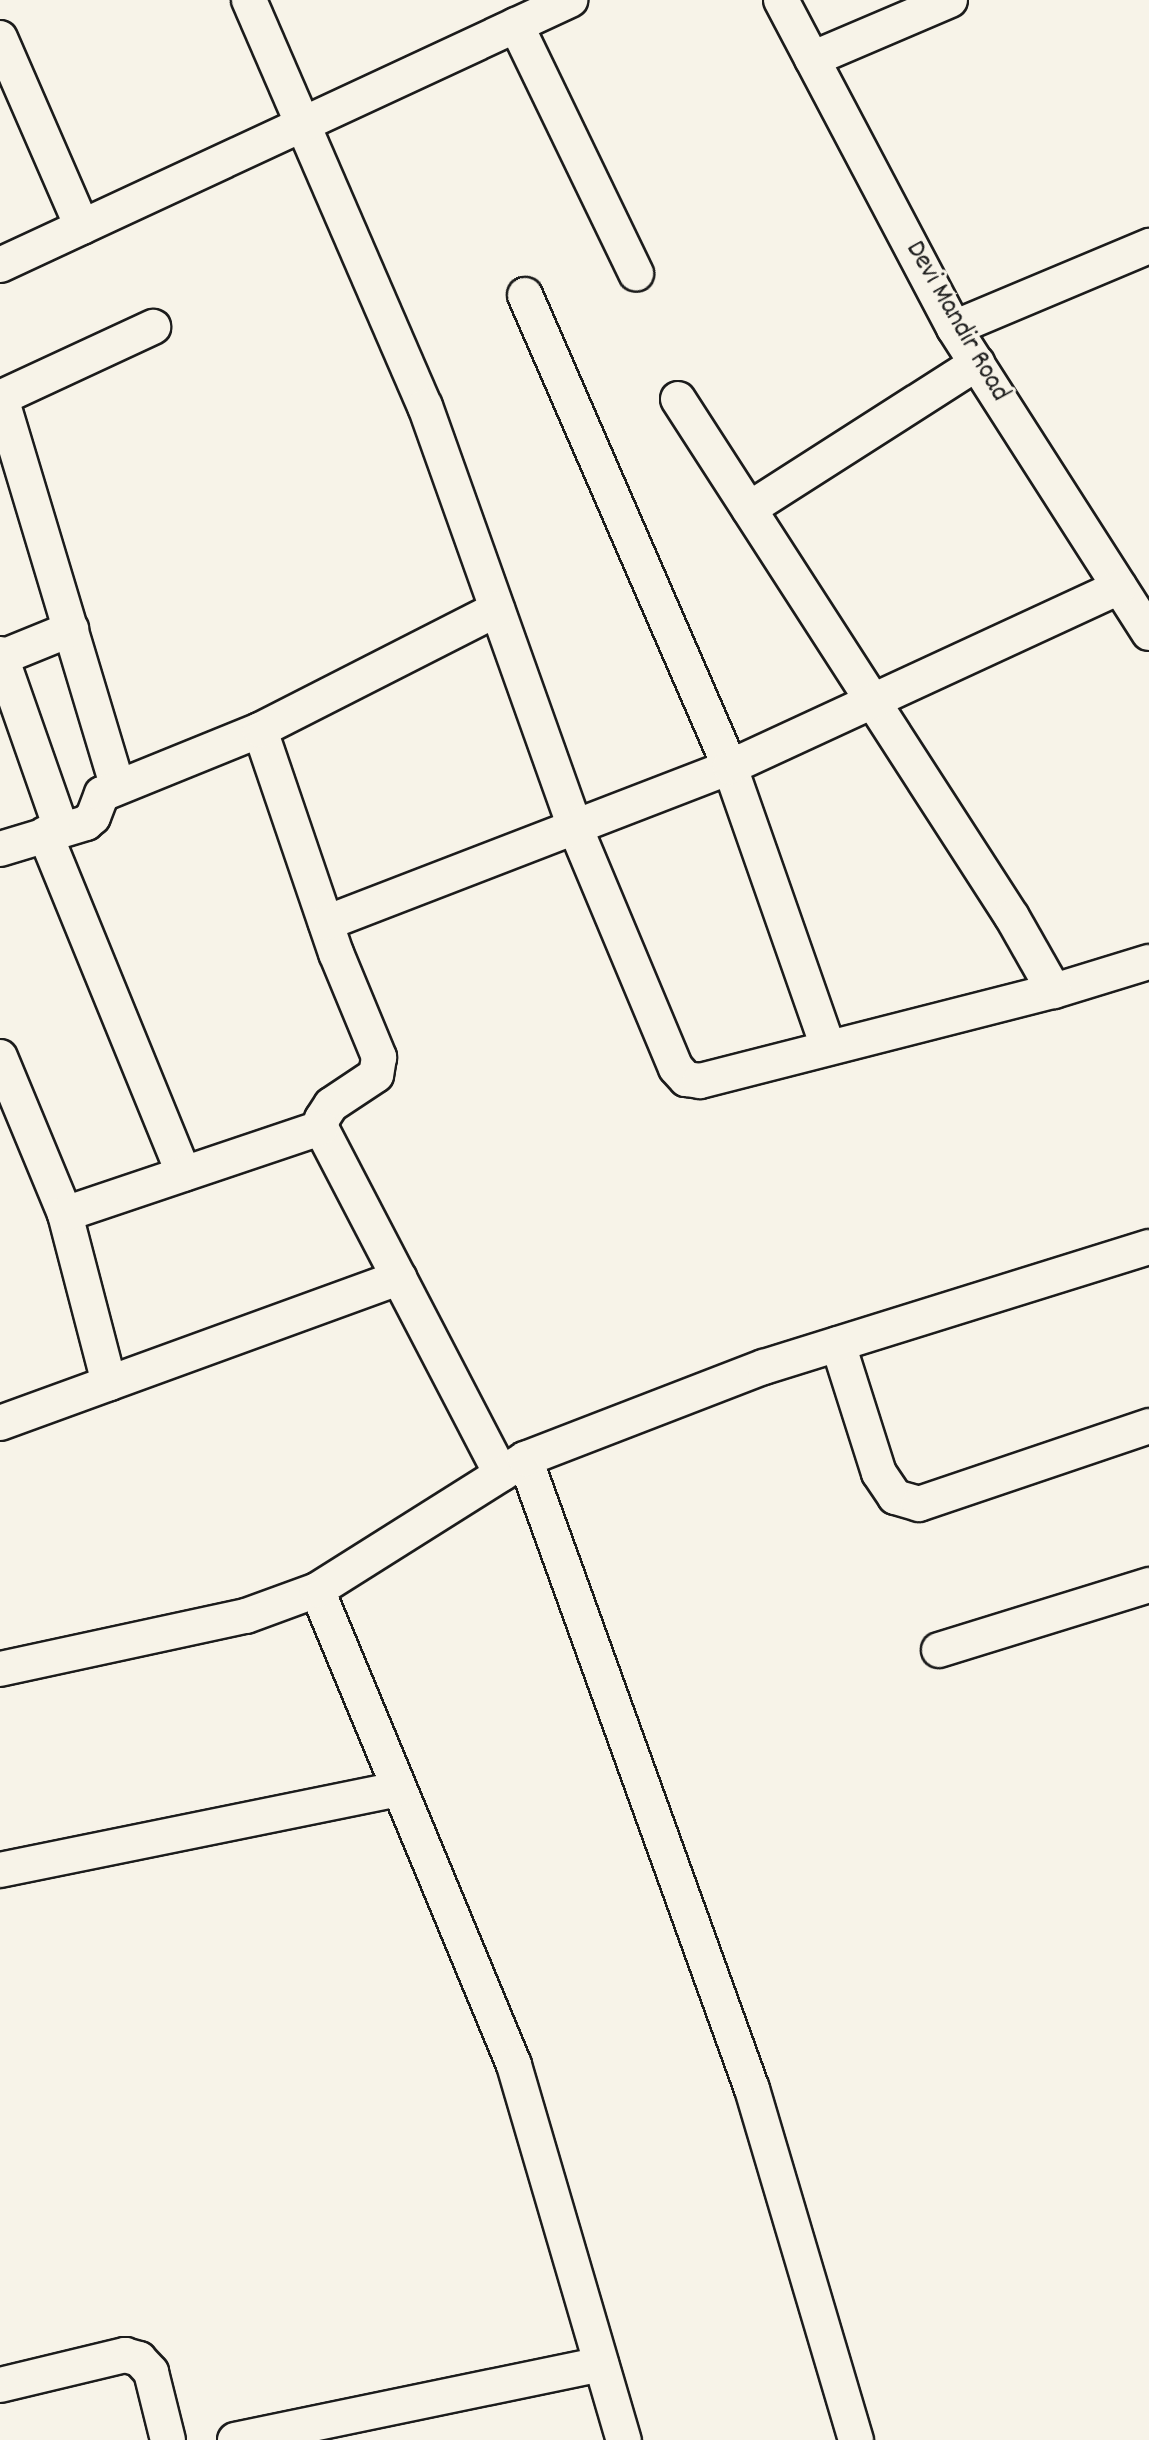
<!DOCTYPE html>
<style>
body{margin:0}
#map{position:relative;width:1149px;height:2440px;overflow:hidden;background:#f7f3e8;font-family:Dekko,sans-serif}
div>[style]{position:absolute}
.roads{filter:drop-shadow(2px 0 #1c1c1c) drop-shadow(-2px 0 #1c1c1c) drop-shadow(0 2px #1c1c1c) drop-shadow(0 -2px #1c1c1c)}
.street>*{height:34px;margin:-17px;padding:0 17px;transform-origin:17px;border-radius:17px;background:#f7f3e8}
span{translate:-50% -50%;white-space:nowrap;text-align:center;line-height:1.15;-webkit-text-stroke:6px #f7f3e8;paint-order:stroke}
.street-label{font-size:28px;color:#1c1c1c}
</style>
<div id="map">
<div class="roads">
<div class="street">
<div style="left:249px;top:0;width:443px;rotate:66.6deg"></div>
<div style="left:425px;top:406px;width:447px;rotate:70.4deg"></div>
<div style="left:575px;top:827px;width:261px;rotate:67.3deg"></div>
<div style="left:676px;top:1068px;width:15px;rotate:48deg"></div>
<div style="left:686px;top:1079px;width:14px;rotate:8deg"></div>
<div style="left:700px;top:1081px;width:365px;rotate:-14.3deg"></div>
<div style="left:1054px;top:991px;width:99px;rotate:-17deg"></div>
<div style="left:781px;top:0;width:371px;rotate:62.2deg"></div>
<div style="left:954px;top:328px;width:362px;rotate:57.4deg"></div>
<div style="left:516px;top:25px;width:276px;rotate:64.2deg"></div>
<div style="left:0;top:38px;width:206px;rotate:66.5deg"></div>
<div style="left:812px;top:59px;width:150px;rotate:-23.1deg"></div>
<div style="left:0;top:265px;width:629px;rotate:-24.93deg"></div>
<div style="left:525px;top:295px;width:515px;rotate:66.52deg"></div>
<div style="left:730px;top:767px;width:297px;rotate:70.7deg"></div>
<div style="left:954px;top:328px;width:212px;rotate:-22.8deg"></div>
<div style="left:0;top:398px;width:169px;rotate:-24.9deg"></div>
<div style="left:1px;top:398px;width:406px;rotate:73.3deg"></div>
<div style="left:678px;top:399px;width:616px;rotate:57.19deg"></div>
<div style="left:1012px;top:917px;width:85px;rotate:60.4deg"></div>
<div style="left:749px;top:509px;width:271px;rotate:-32.6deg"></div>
<div style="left:0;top:654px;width:184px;rotate:70.7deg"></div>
<div style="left:0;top:658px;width:77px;rotate:-22.2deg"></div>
<div style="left:260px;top:730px;width:236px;rotate:71.2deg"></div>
<div style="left:336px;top:953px;width:113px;rotate:67.5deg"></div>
<div style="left:379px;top:1057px;width:18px;rotate:99deg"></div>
<div style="left:376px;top:1075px;width:54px;rotate:146.3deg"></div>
<div style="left:331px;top:1105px;width:17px;rotate:123deg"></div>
<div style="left:322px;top:1119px;width:9px;rotate:96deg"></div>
<div style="left:321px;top:1128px;width:390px;rotate:62.5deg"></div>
<div style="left:45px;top:834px;width:367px;rotate:67.8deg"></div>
<div style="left:0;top:849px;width:90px;rotate:-16.8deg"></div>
<div style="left:86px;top:823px;width:9px;rotate:-41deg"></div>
<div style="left:93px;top:817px;width:25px;rotate:-69deg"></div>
<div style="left:102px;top:794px;width:170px;rotate:-22.1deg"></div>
<div style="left:260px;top:730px;width:266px;rotate:-27deg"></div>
<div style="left:326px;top:923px;width:433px;rotate:-21.1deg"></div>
<div style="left:730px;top:767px;width:429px;rotate:-24.8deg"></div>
<div style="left:0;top:1057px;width:170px;rotate:67.5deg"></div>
<div style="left:65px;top:1214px;width:175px;rotate:75.4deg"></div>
<div style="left:65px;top:1214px;width:270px;rotate:-18.6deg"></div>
<div style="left:838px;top:1344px;width:135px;rotate:72.4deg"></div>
<div style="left:879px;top:1473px;width:29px;rotate:56deg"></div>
<div style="left:895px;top:1497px;width:25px;rotate:16deg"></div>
<div style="left:919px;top:1504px;width:243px;rotate:-18.7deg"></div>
<div style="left:0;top:1423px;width:425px;rotate:-20deg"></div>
<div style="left:525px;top:1459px;width:670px;rotate:70.19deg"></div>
<div style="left:752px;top:2089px;width:366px;rotate:73.5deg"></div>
<div style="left:317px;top:1590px;width:514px;rotate:67.47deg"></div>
<div style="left:514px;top:2065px;width:391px;rotate:73.7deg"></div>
<div style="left:939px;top:1650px;width:220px;rotate:-17.2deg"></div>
<div style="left:0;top:1669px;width:252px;rotate:-12.2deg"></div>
<div style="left:246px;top:1616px;width:76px;rotate:-20.1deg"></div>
<div style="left:317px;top:1590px;width:246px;rotate:-32.2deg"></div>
<div style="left:525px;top:1459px;width:256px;rotate:-21.1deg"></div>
<div style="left:764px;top:1367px;width:403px;rotate:-17.3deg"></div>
<div style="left:0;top:1870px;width:407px;rotate:-11.5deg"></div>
<div style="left:0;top:2385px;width:129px;rotate:-13.5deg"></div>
<div style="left:125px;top:2355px;width:15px;rotate:16deg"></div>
<div style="left:139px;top:2359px;width:18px;rotate:47deg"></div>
<div style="left:151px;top:2372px;width:70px;rotate:76deg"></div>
<div style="left:235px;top:2440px;width:374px;rotate:-11.7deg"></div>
</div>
</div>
<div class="street-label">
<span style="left:956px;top:322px;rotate:60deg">Devi Mandir Road</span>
</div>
</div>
